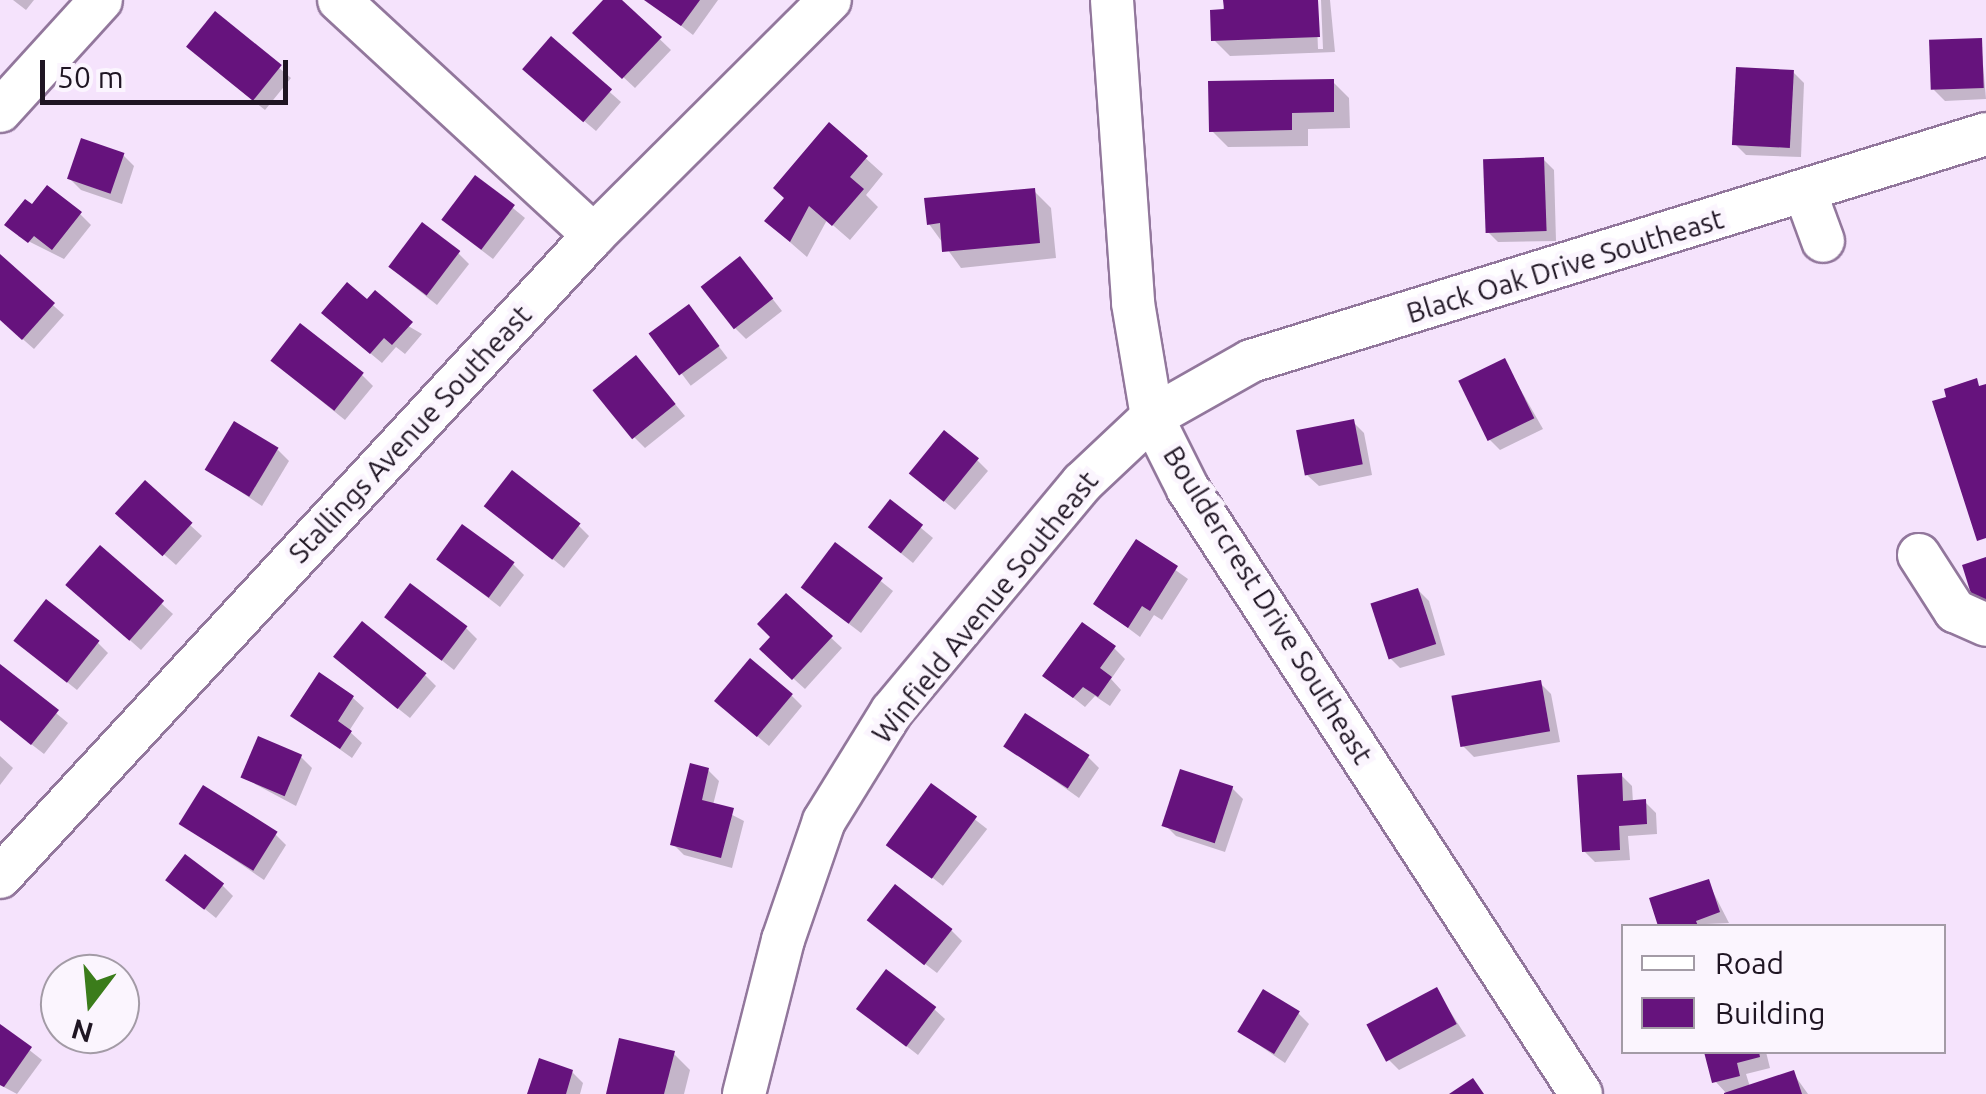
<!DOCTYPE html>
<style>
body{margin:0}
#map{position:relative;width:1986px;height:1094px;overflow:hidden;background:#f5e3fc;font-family:Ubuntu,sans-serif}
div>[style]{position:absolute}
.shadow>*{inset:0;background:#0003;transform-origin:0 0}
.building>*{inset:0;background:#66137d;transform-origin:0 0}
.roads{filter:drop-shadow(2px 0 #92779c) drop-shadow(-2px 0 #92779c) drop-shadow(0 2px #92779c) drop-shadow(0 -2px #92779c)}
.minor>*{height:42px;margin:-21px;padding:0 21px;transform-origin:21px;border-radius:21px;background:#fff}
span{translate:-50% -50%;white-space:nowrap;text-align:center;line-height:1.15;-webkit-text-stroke:10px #fbf5fe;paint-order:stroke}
.street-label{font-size:28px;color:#1f1523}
.legend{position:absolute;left:1621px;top:924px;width:325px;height:130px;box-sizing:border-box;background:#fbf5fe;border:2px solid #a39ba6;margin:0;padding:12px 18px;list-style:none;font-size:30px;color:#1f1523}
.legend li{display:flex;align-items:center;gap:20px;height:50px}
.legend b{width:50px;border:2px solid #a39ba6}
.north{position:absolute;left:40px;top:954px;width:100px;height:100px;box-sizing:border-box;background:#fbf5fe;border:2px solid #a39ba6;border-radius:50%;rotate:196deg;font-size:28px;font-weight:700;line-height:40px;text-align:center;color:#1f1523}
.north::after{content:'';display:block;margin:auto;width:35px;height:45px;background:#3b7c1b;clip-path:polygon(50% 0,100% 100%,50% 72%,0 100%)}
.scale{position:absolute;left:40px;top:60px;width:248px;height:45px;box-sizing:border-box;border:5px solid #1f1523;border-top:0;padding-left:12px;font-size:30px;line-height:35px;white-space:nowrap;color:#1f1523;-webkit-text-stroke:8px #fbf5fe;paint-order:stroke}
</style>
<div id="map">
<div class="shadow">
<div style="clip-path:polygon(13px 0,34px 0,26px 10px)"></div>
<div style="clip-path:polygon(606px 0,619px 0,671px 50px,635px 88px,576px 33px)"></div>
<div style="clip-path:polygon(648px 0,718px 0,693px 35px)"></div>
<div style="clip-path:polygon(evenodd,1226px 0,1330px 0,1335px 52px,1230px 56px,1213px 39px,1226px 0,1316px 0,1321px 0,1323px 49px,1318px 49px,1316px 0)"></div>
<div style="clip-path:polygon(216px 15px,291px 78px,265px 110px,200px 58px)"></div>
<div style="clip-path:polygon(551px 40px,621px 102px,596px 131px,536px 80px)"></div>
<div style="clip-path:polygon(1981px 41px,1986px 99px,1945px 101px,1934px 90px)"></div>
<div style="clip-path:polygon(1793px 72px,1804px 83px,1801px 157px,1746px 155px,1735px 144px)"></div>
<div style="clip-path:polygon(1333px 82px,1349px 98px,1350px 128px,1308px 129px,1308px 146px,1228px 147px,1212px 131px)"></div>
<div style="clip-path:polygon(830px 126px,883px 174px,866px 195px,878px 207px,850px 240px,827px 220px,807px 257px,784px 237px,787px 198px)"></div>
<div style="clip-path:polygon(123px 155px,134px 166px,122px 204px,81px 190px,70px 179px)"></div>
<div style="clip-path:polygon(1543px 159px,1554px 170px,1556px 241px,1498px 242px,1487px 231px)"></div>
<div style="clip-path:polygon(476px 178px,525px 218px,493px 259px,455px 230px)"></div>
<div style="clip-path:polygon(1034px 191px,1051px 208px,1056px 258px,961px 268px,929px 224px)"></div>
<div style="clip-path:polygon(32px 208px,80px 214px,91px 225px,64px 259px,18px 236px)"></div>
<div style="clip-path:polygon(458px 253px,469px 264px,437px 305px,402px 277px)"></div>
<div style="clip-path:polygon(0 258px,64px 315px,34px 349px,0 319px)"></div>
<div style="clip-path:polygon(750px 270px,782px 311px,746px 339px,735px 328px)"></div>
<div style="clip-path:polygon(367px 302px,422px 334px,405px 354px,396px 347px,382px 363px,335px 324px)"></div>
<div style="left:689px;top:307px;width:64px;height:46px;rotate:53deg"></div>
<div style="clip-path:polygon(1504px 361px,1543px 429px,1500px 450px,1489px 439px)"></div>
<div style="clip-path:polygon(646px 369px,685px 416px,645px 448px,634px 437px)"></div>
<div style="clip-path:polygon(284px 371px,362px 375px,373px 386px,345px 420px)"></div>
<div style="clip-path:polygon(1353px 422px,1364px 433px,1372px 475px,1319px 486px,1307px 475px)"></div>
<div style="clip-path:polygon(278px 450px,289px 461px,262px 506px,208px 470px)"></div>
<div style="clip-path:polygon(977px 460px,988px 471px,955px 510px,922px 483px)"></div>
<div style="clip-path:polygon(145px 484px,202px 536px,176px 565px,130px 524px)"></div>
<div style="clip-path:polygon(891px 503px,933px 538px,913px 563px,882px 538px)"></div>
<div style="clip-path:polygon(487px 506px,578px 525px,589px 536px,564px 568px)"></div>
<div style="clip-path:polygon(1136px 542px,1188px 579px,1162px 620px,1154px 615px,1140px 637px,1096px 604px)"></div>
<div style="clip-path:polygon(836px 545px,893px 591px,861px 633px,815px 598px)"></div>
<div style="clip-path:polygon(100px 548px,173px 614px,141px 650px,79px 595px)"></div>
<div style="clip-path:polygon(439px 560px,513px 564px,524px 575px,500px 607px)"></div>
<div style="clip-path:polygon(1418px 590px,1429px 601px,1445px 655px,1400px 668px,1389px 657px)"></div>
<div style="clip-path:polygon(786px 596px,842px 648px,805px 689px,773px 660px)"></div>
<div style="clip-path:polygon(387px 617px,466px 628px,477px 639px,454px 670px)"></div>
<div style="clip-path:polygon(97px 642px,108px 653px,77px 690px,27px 650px)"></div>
<div style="clip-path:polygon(1114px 648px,1125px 659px,1111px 679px,1121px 690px,1110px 706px,1095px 696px,1085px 707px,1046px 676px)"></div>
<div style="clip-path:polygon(0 667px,68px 723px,44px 754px,0 720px)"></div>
<div style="clip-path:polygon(347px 668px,425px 675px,436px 686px,410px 718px)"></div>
<div style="clip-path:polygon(1540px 683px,1551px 694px,1560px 742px,1474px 757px,1463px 746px)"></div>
<div style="clip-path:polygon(791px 695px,802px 706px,769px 746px,728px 712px)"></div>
<div style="clip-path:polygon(353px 698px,364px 708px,349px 731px,362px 743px,352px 758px,293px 716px)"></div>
<div style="clip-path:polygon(1006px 746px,1088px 757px,1099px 768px,1079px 798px)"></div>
<div style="clip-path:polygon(0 756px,13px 768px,0 785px)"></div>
<div style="clip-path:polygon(301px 757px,312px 768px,296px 806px,244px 778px)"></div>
<div style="clip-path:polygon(708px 770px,719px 781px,713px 805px,744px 821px,732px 868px,684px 855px,673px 844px)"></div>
<div style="clip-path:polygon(1621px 775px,1632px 786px,1633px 803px,1645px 802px,1656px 813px,1657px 834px,1628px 836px,1630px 860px,1595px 862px,1584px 851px)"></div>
<div style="left:932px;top:786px;width:70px;height:72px;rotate:38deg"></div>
<div style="clip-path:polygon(1232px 788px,1243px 799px,1225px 852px,1176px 836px,1165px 825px)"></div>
<div style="clip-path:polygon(181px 823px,275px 834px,286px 845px,264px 880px)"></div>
<div style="clip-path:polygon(169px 880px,222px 885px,233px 896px,216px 918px)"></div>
<div style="clip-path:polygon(1708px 882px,1729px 923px,1661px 926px,1652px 900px)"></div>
<div style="clip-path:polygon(951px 930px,962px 941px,937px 973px,882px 931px)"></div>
<div style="clip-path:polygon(1436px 990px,1466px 1036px,1399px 1070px,1388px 1059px)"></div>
<div style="clip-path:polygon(859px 1009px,934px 1009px,945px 1019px,918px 1055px)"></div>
<div style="clip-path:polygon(1298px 1013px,1309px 1024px,1285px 1063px,1240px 1032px)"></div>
<div style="clip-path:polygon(0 1027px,42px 1060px,17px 1094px,0 1085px)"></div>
<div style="clip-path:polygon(1707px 1052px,1766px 1052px,1770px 1068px,1746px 1074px,1750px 1087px,1793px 1073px,1808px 1094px,1727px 1094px,1715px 1081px)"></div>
<div style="clip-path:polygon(673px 1053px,690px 1070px,684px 1094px,609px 1094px)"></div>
<div style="clip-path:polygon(572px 1072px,583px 1083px,580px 1094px,530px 1094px)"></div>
</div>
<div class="building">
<div style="clip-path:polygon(603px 0,622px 0,662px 37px,622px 79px,572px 33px)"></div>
<div style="clip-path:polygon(644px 0,700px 0,681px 26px)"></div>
<div style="clip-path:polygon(1223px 0,1318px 0,1320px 37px,1211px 41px,1210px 10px,1224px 9px)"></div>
<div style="left:215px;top:11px;width:86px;height:46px;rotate:39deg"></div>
<div style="left:551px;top:36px;width:81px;height:44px;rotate:41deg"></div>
<div style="left:1982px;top:38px;width:50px;height:53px;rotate:88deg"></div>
<div style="left:1736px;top:67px;width:58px;height:78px;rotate:3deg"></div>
<div style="clip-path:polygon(1334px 79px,1334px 112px,1292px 113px,1292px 130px,1209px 132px,1208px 81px)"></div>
<div style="clip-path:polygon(829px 122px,868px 156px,850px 177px,864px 189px,832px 226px,809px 206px,790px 242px,764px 221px,784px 198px,773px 188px)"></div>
<div style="left:81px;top:138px;width:46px;height:43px;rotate:19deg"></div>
<div style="left:1544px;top:157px;width:74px;height:61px;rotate:88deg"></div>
<div style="left:475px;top:175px;width:50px;height:56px;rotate:37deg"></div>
<div style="clip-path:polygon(47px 185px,82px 212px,52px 250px,34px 236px,28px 243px,4px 225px,25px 199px,32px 204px)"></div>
<div style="clip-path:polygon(1035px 188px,1040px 243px,942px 252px,940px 223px,927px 225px,924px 198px)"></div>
<div style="left:422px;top:222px;width:48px;height:56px;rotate:37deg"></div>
<div style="clip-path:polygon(0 254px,55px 303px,22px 340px,0 320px)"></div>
<div style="left:740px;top:256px;width:54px;height:50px;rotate:52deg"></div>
<div style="clip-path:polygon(347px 282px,367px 299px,375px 290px,413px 322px,392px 345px,384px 338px,370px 354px,321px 313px)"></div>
<div style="left:689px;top:304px;width:52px;height:50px;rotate:54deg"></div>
<div style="left:300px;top:323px;width:81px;height:48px;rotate:38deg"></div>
<div style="left:636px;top:355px;width:63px;height:56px;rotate:51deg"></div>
<div style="left:1505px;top:358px;width:67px;height:52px;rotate:64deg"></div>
<div style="clip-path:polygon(1977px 378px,1979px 386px,1986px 384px,1986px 538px,1977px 541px,1932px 401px,1946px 397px,1944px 389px)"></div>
<div style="left:1354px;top:419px;width:46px;height:59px;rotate:79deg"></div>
<div style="left:234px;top:421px;width:52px;height:57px;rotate:31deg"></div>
<div style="left:944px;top:430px;width:45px;height:56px;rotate:39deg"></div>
<div style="left:512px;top:470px;width:87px;height:46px;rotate:38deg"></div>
<div style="left:145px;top:480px;width:64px;height:45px;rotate:42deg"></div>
<div style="left:890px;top:499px;width:42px;height:36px;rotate:38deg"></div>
<div style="left:462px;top:524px;width:65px;height:44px;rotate:36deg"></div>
<div style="clip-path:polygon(1136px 539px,1178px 566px,1150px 611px,1142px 606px,1128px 628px,1093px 604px)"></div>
<div style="left:835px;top:542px;width:60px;height:57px;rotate:37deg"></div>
<div style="left:100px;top:545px;width:85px;height:53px;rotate:41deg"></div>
<div style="clip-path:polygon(1986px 557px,1986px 613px,1978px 616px,1962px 565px)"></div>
<div style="left:410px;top:583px;width:72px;height:43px;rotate:37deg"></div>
<div style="left:1418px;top:588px;width:59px;height:50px;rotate:72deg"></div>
<div style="clip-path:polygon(786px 593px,833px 636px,792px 680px,759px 649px,770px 637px,757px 624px)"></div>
<div style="left:46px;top:599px;width:68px;height:53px;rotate:38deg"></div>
<div style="left:362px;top:621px;width:83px;height:46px;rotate:39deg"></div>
<div style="clip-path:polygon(1082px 622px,1116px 646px,1100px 668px,1112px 677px,1098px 697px,1083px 687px,1073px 698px,1042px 676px)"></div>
<div style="left:750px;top:658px;width:56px;height:56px;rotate:40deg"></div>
<div style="clip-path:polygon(0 664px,59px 710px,31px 745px,0 720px)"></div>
<div style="clip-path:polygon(319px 672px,354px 696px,338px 721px,352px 731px,340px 749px,290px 716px)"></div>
<div style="left:1541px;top:680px;width:52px;height:91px;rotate:80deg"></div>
<div style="left:1025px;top:713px;width:77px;height:40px;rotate:33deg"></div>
<div style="left:258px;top:736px;width:48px;height:45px;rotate:23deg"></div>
<div style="clip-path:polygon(690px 763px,709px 768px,702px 800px,734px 808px,721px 858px,670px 845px)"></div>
<div style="left:1180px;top:769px;width:56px;height:60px;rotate:18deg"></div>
<div style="clip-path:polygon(1622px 773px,1623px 801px,1646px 799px,1647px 824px,1619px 826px,1620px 850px,1582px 852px,1577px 775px)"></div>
<div style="left:931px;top:783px;width:57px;height:77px;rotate:36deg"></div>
<div style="left:203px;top:785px;width:88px;height:46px;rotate:32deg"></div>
<div style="left:185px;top:854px;width:49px;height:33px;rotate:37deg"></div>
<div style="clip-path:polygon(1709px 879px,1720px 912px,1696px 921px,1698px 926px,1658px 926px,1649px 898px)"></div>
<div style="left:895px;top:884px;width:73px;height:46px;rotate:38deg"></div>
<div style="left:886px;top:969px;width:63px;height:50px;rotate:37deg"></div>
<div style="left:1437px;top:987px;width:42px;height:80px;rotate:62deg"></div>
<div style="left:1263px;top:989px;width:43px;height:50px;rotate:31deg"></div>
<div style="clip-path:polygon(0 1024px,32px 1047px,4px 1087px,0 1085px)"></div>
<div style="clip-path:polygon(619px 1038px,675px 1051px,664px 1094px,606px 1094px)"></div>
<div style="clip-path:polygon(1704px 1052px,1759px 1052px,1760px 1057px,1737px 1063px,1740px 1076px,1712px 1083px)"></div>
<div style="clip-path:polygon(539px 1058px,573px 1070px,566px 1094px,527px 1094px)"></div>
<div style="clip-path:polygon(1794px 1070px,1802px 1094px,1724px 1094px,1724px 1093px)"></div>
<div style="clip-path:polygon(1473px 1078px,1484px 1094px,1449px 1094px)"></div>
</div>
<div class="roads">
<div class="minor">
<div style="left:339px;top:0;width:347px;rotate:42.7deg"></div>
<div style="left:1112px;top:0;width:304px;rotate:86deg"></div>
<div style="left:1133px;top:303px;width:116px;rotate:80.5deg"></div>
<div style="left:1152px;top:417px;width:80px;rotate:63.4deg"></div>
<div style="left:1188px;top:489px;width:721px;rotate:56.99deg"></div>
<div style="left:0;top:111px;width:150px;rotate:-47.7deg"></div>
<div style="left:1805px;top:192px;width:52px;rotate:69.8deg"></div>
<div style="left:1919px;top:555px;width:67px;rotate:57.3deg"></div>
<div style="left:1955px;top:611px;width:34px;rotate:24deg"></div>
<div style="left:0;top:877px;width:875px;rotate:-47.22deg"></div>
<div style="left:594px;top:235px;width:333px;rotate:-44.9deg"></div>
<div style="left:744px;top:1094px;width:159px;rotate:-75.8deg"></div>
<div style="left:783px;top:940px;width:126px;rotate:-71deg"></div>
<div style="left:824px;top:821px;width:129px;rotate:-58.3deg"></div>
<div style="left:892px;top:711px;width:297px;rotate:-50.2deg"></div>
<div style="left:1082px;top:483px;width:96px;rotate:-43.3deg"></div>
<div style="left:1152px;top:417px;width:114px;rotate:-29.5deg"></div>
<div style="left:1251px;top:361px;width:769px;rotate:-17.16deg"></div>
</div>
</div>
<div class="street-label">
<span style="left:1565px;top:266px;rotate:-17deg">Black Oak Drive Southeast</span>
<span style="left:410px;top:434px;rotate:-47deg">Stallings Avenue Southeast</span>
<span style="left:1268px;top:605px;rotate:58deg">Bouldercrest Drive Southeast</span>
<span style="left:985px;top:607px;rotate:-51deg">Winfield Avenue Southeast</span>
</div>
<ul class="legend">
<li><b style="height:12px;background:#fff"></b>Road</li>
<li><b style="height:28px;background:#66137d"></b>Building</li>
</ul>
<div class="north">N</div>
<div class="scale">50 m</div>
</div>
